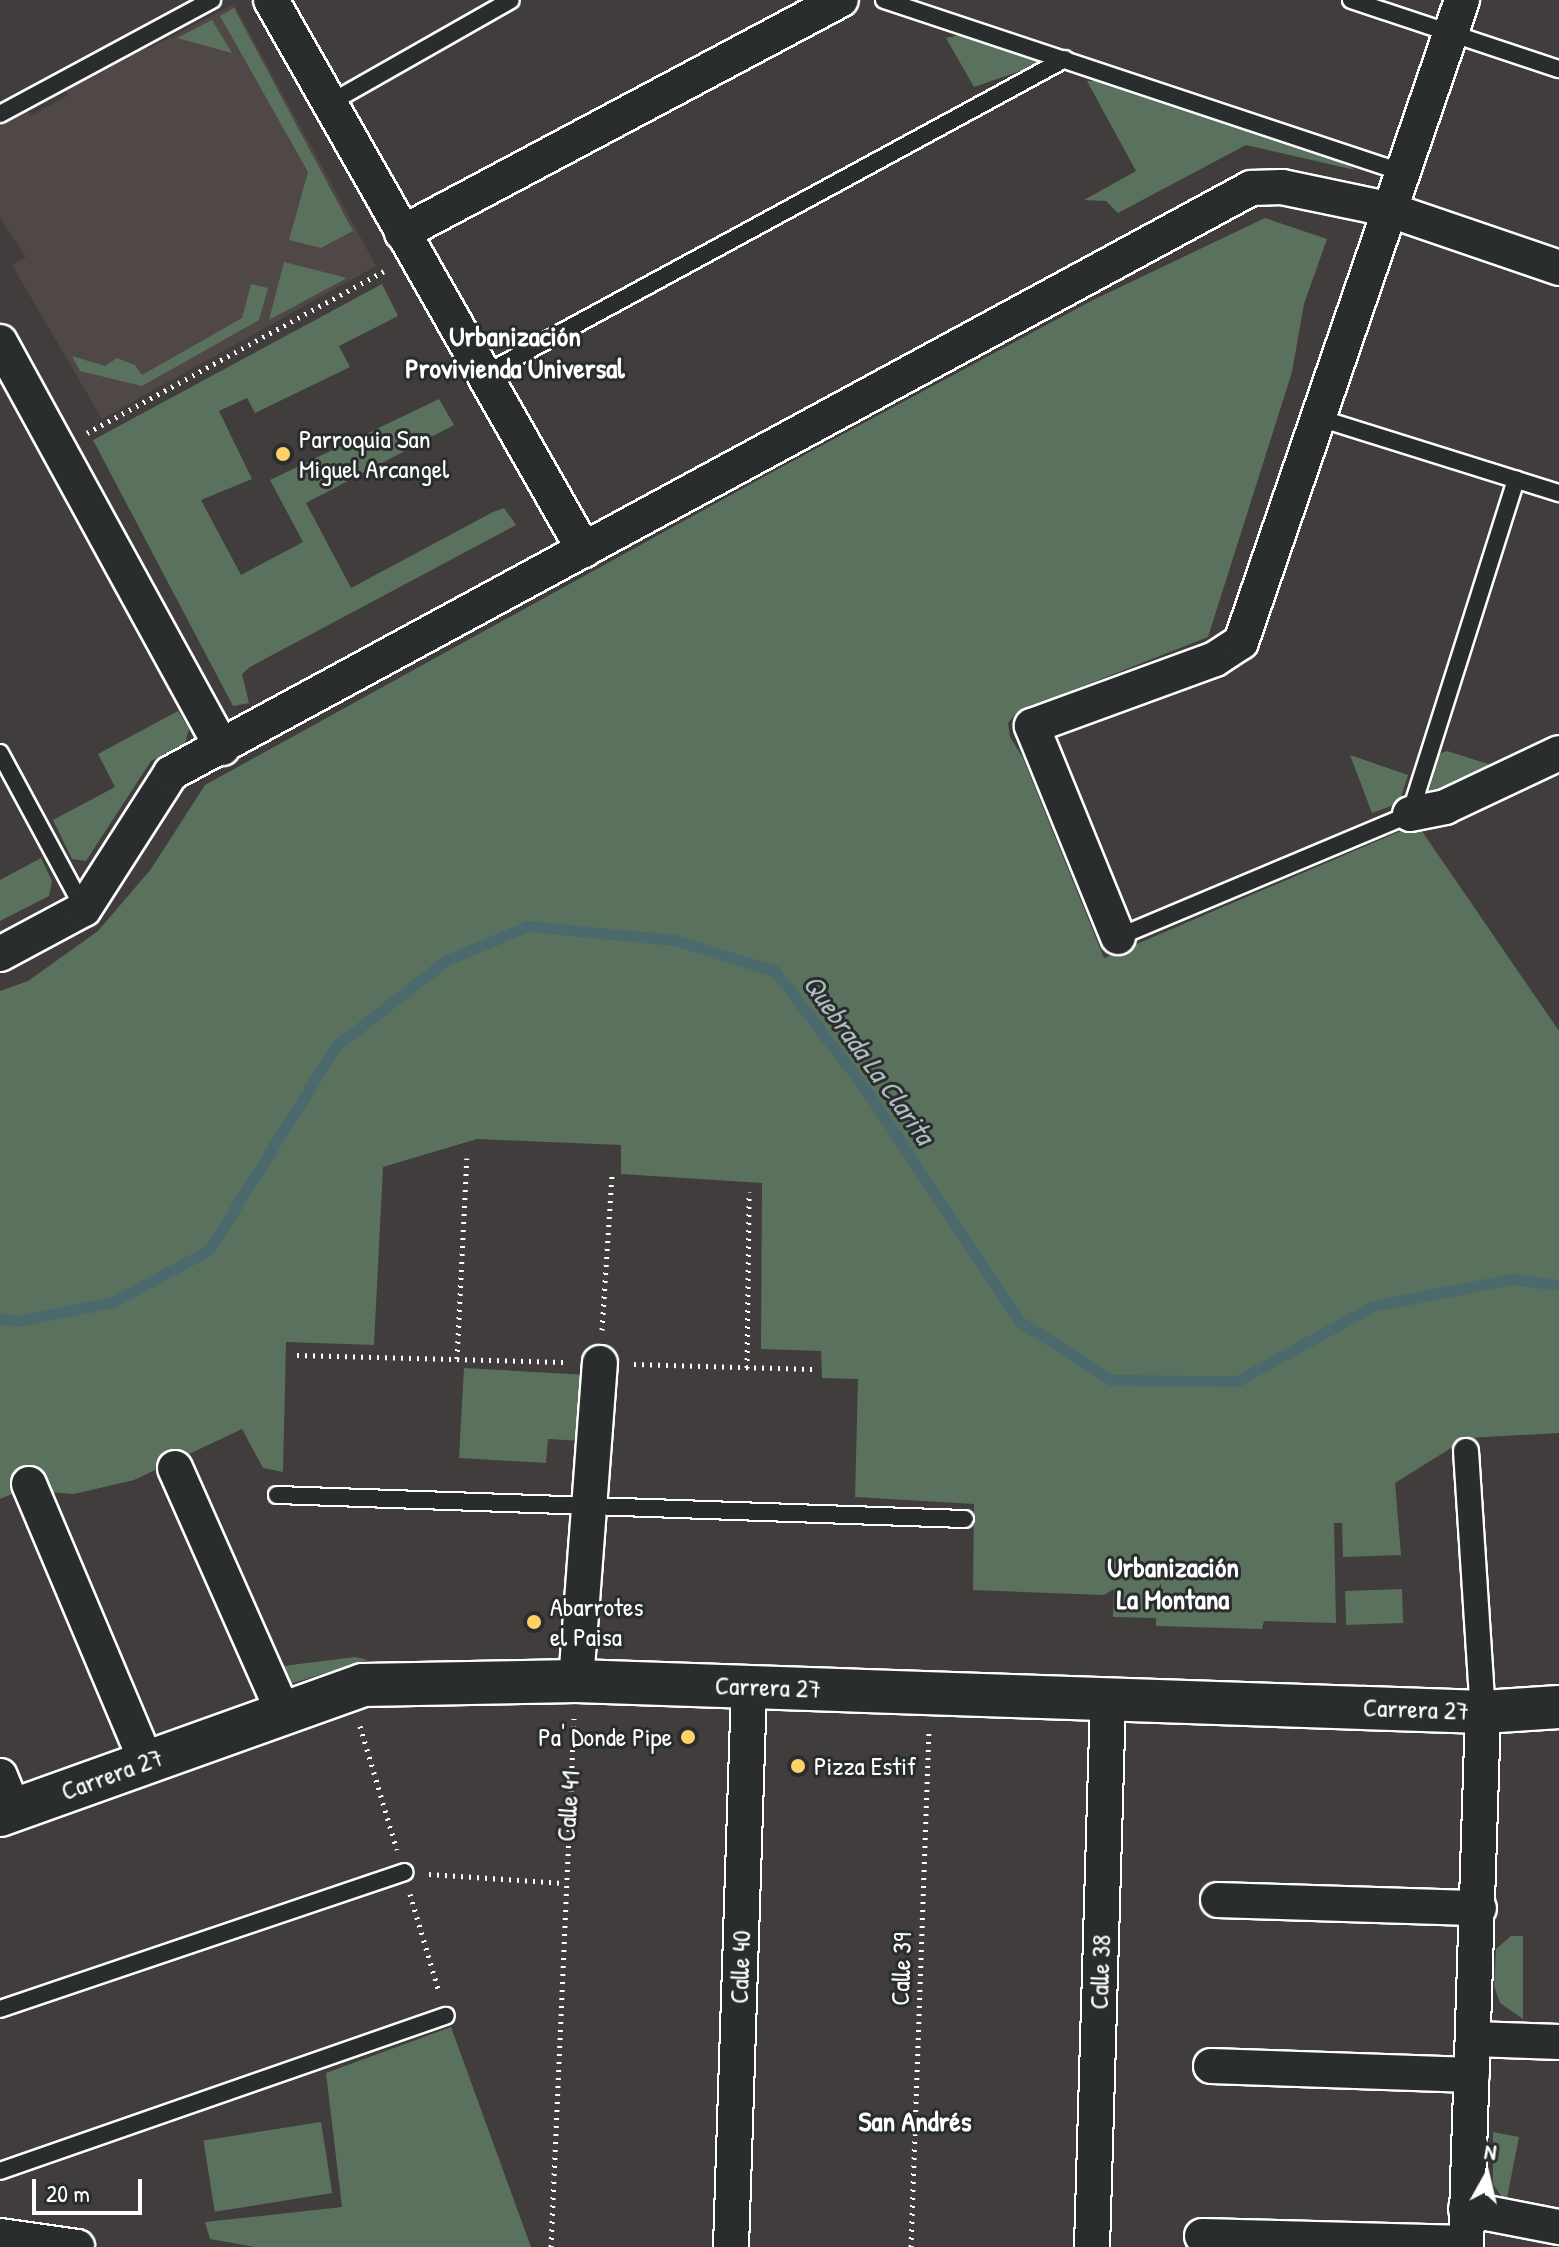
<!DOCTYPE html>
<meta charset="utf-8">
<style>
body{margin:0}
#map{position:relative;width:1559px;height:2247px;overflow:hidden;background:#403d3c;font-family:"Patrick Hand",sans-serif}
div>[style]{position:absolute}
.built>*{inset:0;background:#504846}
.green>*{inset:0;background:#5a715d;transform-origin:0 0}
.stream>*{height:11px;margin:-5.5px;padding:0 5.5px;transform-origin:5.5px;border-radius:5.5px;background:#4b6a6d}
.path>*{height:5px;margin-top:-2.5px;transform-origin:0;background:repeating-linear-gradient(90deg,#fff 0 2px,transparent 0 8px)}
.roads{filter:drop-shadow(2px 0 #fff) drop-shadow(-2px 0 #fff) drop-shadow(0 2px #fff) drop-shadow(0 -2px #fff)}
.service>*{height:16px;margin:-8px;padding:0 8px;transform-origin:8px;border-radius:8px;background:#2a2d2e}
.pedestrian>*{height:24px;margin:-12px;padding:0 12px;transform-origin:12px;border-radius:12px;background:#2a2d2e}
.minor>*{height:34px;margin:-17px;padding:0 17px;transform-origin:17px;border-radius:17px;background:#2a2d2e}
.tertiary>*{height:42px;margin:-21px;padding:0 21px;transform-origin:21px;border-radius:21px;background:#2a2d2e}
.dots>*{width:22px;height:22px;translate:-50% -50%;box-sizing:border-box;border:4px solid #2a2d2e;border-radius:50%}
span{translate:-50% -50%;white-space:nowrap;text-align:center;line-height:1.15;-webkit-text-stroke:6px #2a2d2e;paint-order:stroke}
.poi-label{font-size:26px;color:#fff}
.left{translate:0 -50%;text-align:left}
.right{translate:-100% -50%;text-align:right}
.street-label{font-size:26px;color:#fff}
.neighbourhood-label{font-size:28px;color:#fff;font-weight:700}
.water-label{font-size:28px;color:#aebcbd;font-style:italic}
.north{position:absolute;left:1447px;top:2135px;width:80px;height:80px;-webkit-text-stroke:6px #2a2d2e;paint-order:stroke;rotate:8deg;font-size:22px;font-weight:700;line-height:32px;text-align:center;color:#fff}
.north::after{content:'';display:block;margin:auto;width:28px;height:36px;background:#fff;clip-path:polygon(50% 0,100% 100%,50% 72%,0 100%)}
.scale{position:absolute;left:32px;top:2179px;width:110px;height:36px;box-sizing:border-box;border:4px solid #fff;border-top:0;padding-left:10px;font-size:24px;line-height:28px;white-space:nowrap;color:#fff;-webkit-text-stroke:6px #2a2d2e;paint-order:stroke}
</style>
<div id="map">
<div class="built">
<div style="clip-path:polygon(234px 4px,376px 266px,102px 419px,12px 265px,26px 257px,0 218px,0 118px,23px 105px,31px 116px,68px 95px,64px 88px,143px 42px,148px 49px)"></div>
</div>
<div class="green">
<div style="clip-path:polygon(234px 8px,353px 231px,321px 248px,289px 240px,308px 172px,220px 16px)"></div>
<div style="clip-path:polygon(212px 20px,232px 53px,177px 38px)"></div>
<div style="clip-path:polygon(959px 35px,1043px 63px,974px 87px,946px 38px)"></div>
<div style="clip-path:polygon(1087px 81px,1102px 81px,1338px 157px,1355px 170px,1246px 145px,1118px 213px,1106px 201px,1084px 200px,1136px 171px)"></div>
<div style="clip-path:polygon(1265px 218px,1327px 239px,1304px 304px,1292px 372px,1208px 637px,1017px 712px,1008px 723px,1010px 737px,1023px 758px,1104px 958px,1417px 824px,1559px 1031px,1559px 1433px,1467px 1438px,1395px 1483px,1401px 1555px,1343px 1557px,1342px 1523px,1334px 1523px,1336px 1623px,1264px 1621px,1262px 1629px,1156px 1626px,1156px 1618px,1113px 1617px,1114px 1589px,1104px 1595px,973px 1590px,974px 1504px,855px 1497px,858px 1379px,822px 1378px,821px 1351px,761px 1349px,762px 1183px,621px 1174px,621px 1145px,477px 1139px,383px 1167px,374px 1345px,286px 1342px,283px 1472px,263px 1468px,242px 1429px,134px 1480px,74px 1494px,22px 1490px,0 1499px,0 991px,28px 981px,98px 931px,151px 869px,205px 785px,778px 469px,1093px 300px)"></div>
<div style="clip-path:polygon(284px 262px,347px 278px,269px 320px)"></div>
<div style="clip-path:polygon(251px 284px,268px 288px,259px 320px,142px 386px,80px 371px,72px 356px,105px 366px,117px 358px,135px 365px,142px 375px,242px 318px)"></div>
<div style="clip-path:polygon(382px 284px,398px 316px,339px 346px,350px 367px,255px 413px,247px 398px,219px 411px,252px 479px,201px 500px,241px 575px,303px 542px,270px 480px,439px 399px,454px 425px,306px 503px,351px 588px,493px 512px,504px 508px,516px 525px,250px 667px,242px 674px,249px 703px,233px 706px,93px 440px)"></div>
<div style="clip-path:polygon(178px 711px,189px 729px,185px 743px,151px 761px,86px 861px,72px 859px,53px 820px,115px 787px,98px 754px)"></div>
<div style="clip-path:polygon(1447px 751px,1507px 770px,1428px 796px,1439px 754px)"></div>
<div style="clip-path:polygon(1350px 755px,1408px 775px,1399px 803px,1372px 813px)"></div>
<div style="clip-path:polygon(41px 858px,52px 881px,49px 896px,0 921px,0 880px)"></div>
<div style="clip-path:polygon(464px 1368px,587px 1375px,583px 1441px,548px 1439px,546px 1463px,459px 1458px)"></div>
<div style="left:1402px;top:1589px;width:34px;height:57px;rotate:88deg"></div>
<div style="clip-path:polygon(355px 1657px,368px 1660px,290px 1684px,275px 1667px)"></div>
<div style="clip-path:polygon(1511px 1936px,1523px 1936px,1523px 2019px,1500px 2003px,1494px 1986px,1496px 1949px)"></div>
<div style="clip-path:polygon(451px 2027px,531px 2247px,255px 2247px,210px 2239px,205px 2222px,342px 2207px,326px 2073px)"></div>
<div style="left:321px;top:2122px;width:72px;height:119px;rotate:81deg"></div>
<div style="clip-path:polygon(1493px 2132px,1519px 2137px,1506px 2203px,1493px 2184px)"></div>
</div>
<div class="stream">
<div style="left:0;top:1319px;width:18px;rotate:6deg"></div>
<div style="left:18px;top:1321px;width:97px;rotate:-11.3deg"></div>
<div style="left:113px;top:1302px;width:109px;rotate:-28.4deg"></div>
<div style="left:209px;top:1250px;width:240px;rotate:-58.1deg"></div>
<div style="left:336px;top:1046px;width:140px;rotate:-37.8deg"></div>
<div style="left:447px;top:960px;width:88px;rotate:-22.8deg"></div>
<div style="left:528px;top:926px;width:147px;rotate:5.5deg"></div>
<div style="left:674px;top:940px;width:106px;rotate:17.1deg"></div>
<div style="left:775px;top:971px;width:155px;rotate:52.6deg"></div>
<div style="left:869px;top:1094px;width:272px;rotate:56.5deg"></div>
<div style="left:1019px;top:1321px;width:110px;rotate:32.4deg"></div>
<div style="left:1112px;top:1380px;width:125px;rotate:0.5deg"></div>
<div style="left:1237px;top:1381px;width:155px;rotate:-28.9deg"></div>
<div style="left:1373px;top:1306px;width:142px;rotate:-11deg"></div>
<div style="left:1512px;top:1279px;width:47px;rotate:7.3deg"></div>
</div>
<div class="path">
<div style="left:87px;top:433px;width:338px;rotate:-28.6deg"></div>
<div style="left:602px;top:1330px;width:155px;rotate:-86.3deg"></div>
<div style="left:297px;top:1355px;width:267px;rotate:1.5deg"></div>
<div style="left:457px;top:1359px;width:201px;rotate:-87.2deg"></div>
<div style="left:634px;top:1364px;width:184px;rotate:1.6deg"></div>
<div style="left:747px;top:1368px;width:176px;rotate:-89.3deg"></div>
<div style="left:360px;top:1726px;width:129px;rotate:73.4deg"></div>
<div style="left:429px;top:1874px;width:135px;rotate:3.8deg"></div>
<div style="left:410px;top:1894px;width:102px;rotate:73.5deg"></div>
<div style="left:551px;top:2247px;width:529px;rotate:-87.51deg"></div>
<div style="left:911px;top:2247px;width:518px;rotate:-88.01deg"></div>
</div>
<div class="roads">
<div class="service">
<div style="left:884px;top:0;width:545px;rotate:18.4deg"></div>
<div style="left:1351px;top:0;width:219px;rotate:18.4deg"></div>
<div style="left:328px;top:104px;width:210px;rotate:-29.6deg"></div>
<div style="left:0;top:114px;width:241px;rotate:-28.3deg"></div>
<div style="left:483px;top:375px;width:662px;rotate:-28.5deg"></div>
<div style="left:1316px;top:417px;width:255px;rotate:17.4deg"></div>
<div style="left:0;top:753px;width:177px;rotate:61.7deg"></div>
<div style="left:1118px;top:937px;width:317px;rotate:-22.8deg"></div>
<div style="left:1410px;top:814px;width:351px;rotate:-72.4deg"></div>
<div style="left:277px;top:1495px;width:688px;rotate:2deg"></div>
<div style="left:0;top:2009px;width:427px;rotate:-18.7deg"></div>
<div style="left:0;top:2171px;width:472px;rotate:-19.2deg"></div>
</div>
<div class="pedestrian">
<div style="left:1466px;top:1451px;width:262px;rotate:86.3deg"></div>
</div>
<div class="minor">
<div style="left:271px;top:0;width:633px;rotate:60.36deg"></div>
<div style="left:402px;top:233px;width:497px;rotate:-28deg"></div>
<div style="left:0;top:342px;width:463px;rotate:61.3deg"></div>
<div style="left:1410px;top:814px;width:36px;rotate:-11deg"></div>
<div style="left:1445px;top:807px;width:126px;rotate:-25.3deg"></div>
<div style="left:1118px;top:937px;width:228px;rotate:-112.2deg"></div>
<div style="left:1032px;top:726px;width:195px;rotate:-20.1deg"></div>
<div style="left:1215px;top:659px;width:31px;rotate:-33deg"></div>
<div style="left:1241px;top:642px;width:679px;rotate:-71deg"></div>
<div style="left:0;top:954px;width:95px;rotate:-28.2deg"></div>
<div style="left:84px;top:909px;width:161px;rotate:-57.4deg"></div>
<div style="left:171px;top:773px;width:1228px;rotate:-28.44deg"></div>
<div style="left:1251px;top:188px;width:31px;rotate:-2deg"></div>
<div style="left:1282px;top:187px;width:107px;rotate:11.8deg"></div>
<div style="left:1387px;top:209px;width:182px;rotate:18.9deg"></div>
<div style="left:175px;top:1468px;width:267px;rotate:66.1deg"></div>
<div style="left:29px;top:1484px;width:303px;rotate:67.1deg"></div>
<div style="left:576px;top:1681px;width:319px;rotate:-85.7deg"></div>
<div style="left:0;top:1776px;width:37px;rotate:68deg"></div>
<div style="left:1218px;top:1900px;width:261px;rotate:1.8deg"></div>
<div style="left:1474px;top:2039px;width:85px;rotate:2deg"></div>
<div style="left:1211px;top:2066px;width:261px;rotate:2deg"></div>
<div style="left:1466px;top:2209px;width:95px;rotate:11deg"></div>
<div style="left:0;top:2236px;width:78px;rotate:8.1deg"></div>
<div style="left:1202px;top:2236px;width:264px;rotate:1.5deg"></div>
<div style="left:731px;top:2247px;width:560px;rotate:-88.16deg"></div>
<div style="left:1092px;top:2247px;width:549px;rotate:-88.33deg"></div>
<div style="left:1466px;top:2247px;width:535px;rotate:-88.18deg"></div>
</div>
<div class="tertiary">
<div style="left:0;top:1815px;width:386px;rotate:-19.7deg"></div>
<div style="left:363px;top:1685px;width:213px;rotate:-1.1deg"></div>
<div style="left:576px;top:1681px;width:908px;rotate:1.96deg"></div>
<div style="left:1483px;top:1712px;width:76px;rotate:-3.8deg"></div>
</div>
</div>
<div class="dots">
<div style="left:283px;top:454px;background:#ffd166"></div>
<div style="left:534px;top:1622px;background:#ffd166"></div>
<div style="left:688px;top:1737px;background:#ffd166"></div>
<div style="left:798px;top:1766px;background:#ffd166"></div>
</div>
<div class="poi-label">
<span class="left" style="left:299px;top:454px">Parroquia San<br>Miguel Arcangel</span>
<span class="left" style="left:550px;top:1622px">Abarrotes<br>el Paisa</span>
<span class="right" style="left:672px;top:1737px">Pa' Donde Pipe</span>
<span class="left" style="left:814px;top:1766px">Pizza Estif</span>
</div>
<div class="street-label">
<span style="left:768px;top:1687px;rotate:2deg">Carrera 27</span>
<span style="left:1416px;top:1709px;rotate:2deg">Carrera 27</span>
<span style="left:112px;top:1774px;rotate:-20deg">Carrera 27</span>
<span style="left:568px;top:1806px;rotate:-86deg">Calle 41</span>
<span style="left:740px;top:1967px;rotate:-88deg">Calle 40</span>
<span style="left:901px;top:1969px;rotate:-88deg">Calle 39</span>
<span style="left:1100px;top:1972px;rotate:-88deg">Calle 38</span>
</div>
<div class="neighbourhood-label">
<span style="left:515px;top:352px">Urbanización<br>Provivienda Universal</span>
<span style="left:1173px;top:1583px">Urbanización<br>La Montana</span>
<span style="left:915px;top:2121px">San Andrés</span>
</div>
<div class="water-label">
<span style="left:869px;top:1059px;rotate:54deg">Quebrada La Clarita</span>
</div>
<div class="north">N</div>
<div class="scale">20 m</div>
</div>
